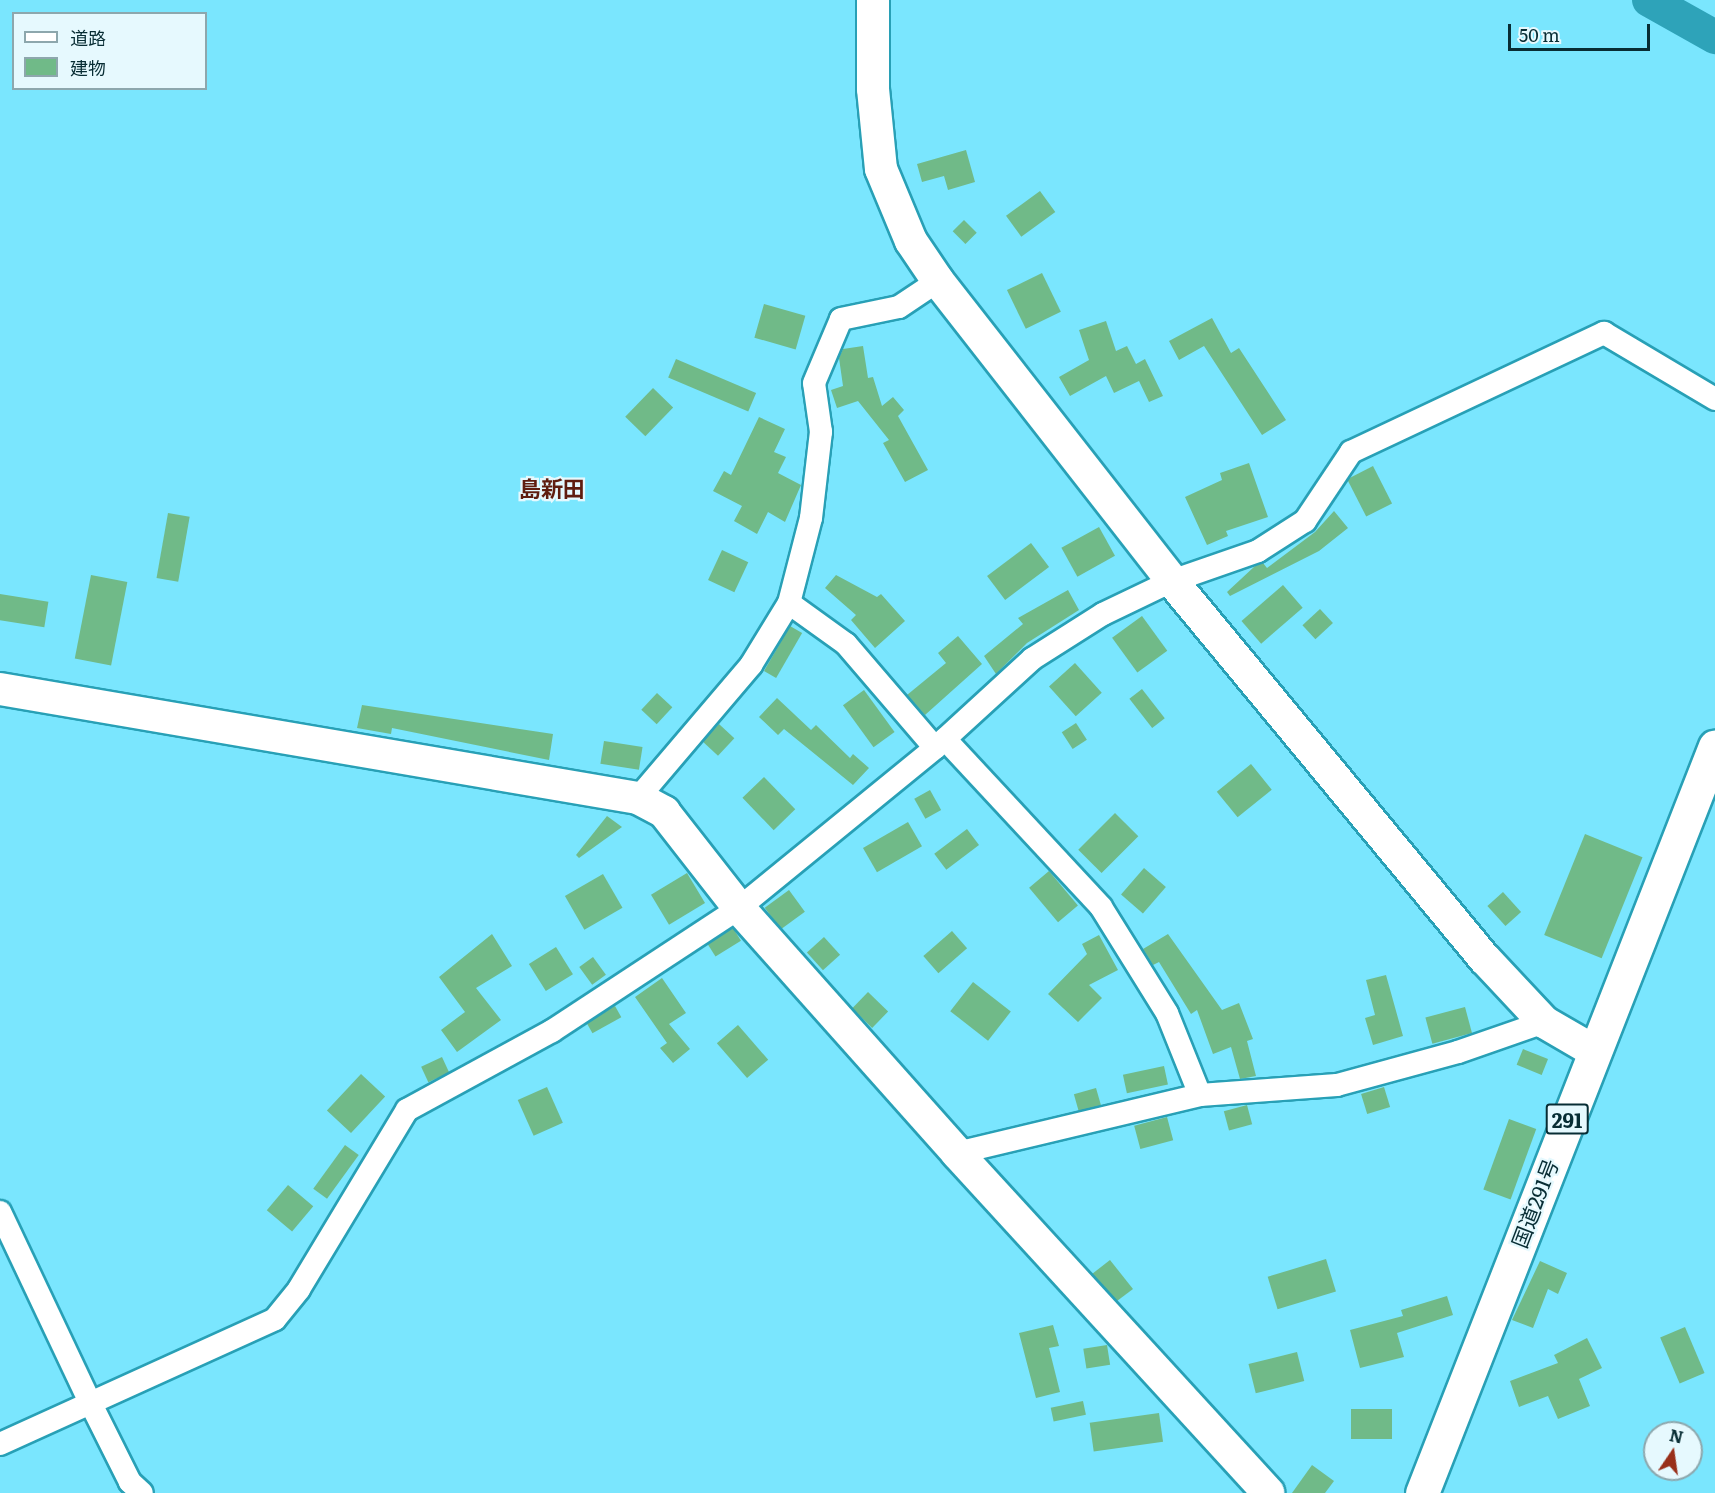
<!DOCTYPE html>
<meta charset="utf-8">
<style>
body{margin:0}
#map{position:relative;width:1715px;height:1493px;overflow:hidden;background:#7ae6fe;font-family:Literata,"Noto Sans JP",serif}
div>[style]{position:absolute}
.river>*{height:34px;margin:-17px;padding:0 17px;transform-origin:17px;border-radius:17px;background:#2ea3b9}
.building>*{inset:0;background:#70ba88;transform-origin:0 0}
.roads{filter:drop-shadow(2px 0 #28a0b6) drop-shadow(-2px 0 #28a0b6) drop-shadow(0 2px #28a0b6) drop-shadow(0 -2px #28a0b6)}
.street>*{height:22px;margin:-11px;padding:0 11px;transform-origin:11px;border-radius:11px;background:#fff}
.secondary>*{height:32px;margin:-16px;padding:0 16px;transform-origin:16px;border-radius:16px;background:#fff}
.highway>*{height:33px;margin:-16.5px;padding:0 16.5px;transform-origin:16.5px;border-radius:16.5px;background:#fff}
span{translate:-50% -50%;white-space:nowrap;text-align:center;line-height:1.15;-webkit-text-stroke:4.5px #e6f9fe;paint-order:stroke}
.shield-label span{padding:2px 4px;background:#e6f9fe;border:2px solid;border-radius:4px;-webkit-text-stroke-width:0}
.shield-label{font-size:20px;color:#082d34;font-weight:700}
.street-label{font-size:21px;color:#082d34}
.neighbourhood-label{font-size:22px;color:#5f1d0f;font-weight:700}
.legend{position:absolute;left:12px;top:12px;width:195px;height:78px;box-sizing:border-box;background:#e6f9fe;border:2px solid #8da7ad;margin:0;padding:8px 10px;list-style:none;font-size:18px;color:#082d34}
.legend li{display:flex;align-items:center;gap:12px;height:30px}
.legend b{width:30px;border:2px solid #8da7ad}
.north{position:absolute;left:1643px;top:1421px;width:60px;height:60px;box-sizing:border-box;background:#e6f9fe;border:2px solid #8da7ad;border-radius:50%;rotate:13deg;font-size:16px;font-weight:700;line-height:24px;text-align:center;color:#082d34}
.north::after{content:'';display:block;margin:auto;width:21px;height:27px;background:#99301a;clip-path:polygon(50% 0,100% 100%,50% 72%,0 100%)}
.scale{position:absolute;left:1508px;top:24px;width:142px;height:27px;box-sizing:border-box;border:3px solid #082d34;border-top:0;padding-left:8px;font-size:18px;line-height:21px;white-space:nowrap;color:#082d34;-webkit-text-stroke:4px #e6f9fe;paint-order:stroke}
</style>
<div id="map">
<div class="river">
<div style="left:1649px;top:0;width:76px;rotate:29.3deg"></div>
</div>
<div class="building">
<div style="clip-path:polygon(966px 150px,975px 182px,948px 190px,944px 176px,922px 182px,917px 164px)"></div>
<div style="left:1040px;top:191px;width:26px;height:42px;rotate:54deg"></div>
<div style="left:964px;top:220px;width:18px;height:16px;rotate:45deg"></div>
<div style="left:1042px;top:273px;width:43px;height:39px;rotate:64deg"></div>
<div style="left:764px;top:304px;width:43px;height:35px;rotate:16deg"></div>
<div style="clip-path:polygon(1212px 318px,1231px 353px,1239px 348px,1286px 420px,1262px 435px,1204px 346px,1179px 360px,1169px 341px)"></div>
<div style="clip-path:polygon(1106px 321px,1116px 351px,1127px 346px,1136px 364px,1145px 359px,1163px 396px,1149px 402px,1139px 381px,1114px 393px,1106px 376px,1070px 396px,1059px 377px,1089px 360px,1079px 330px)"></div>
<div style="clip-path:polygon(863px 346px,868px 378px,873px 377px,882px 406px,893px 397px,904px 410px,898px 416px,928px 470px,905px 482px,883px 443px,889px 440px,858px 401px,837px 408px,831px 390px,843px 386px,839px 358px,843px 349px)"></div>
<div style="left:676px;top:359px;width:87px;height:20px;rotate:23deg"></div>
<div style="left:653px;top:388px;width:28px;height:40px;rotate:44deg"></div>
<div style="clip-path:polygon(759px 417px,785px 429px,774px 452px,786px 457px,778px 473px,801px 485px,785px 522px,768px 512px,757px 534px,734px 521px,742px 506px,713px 491px,724px 471px,731px 475px)"></div>
<div style="clip-path:polygon(1249px 463px,1268px 517px,1226px 531px,1228px 536px,1207px 545px,1185px 497px,1222px 480px,1220px 473px)"></div>
<div style="left:1373px;top:466px;width:42px;height:29px;rotate:63deg"></div>
<div style="clip-path:polygon(1334px 511px,1348px 528px,1319px 551px,1230px 596px,1227px 592px,1255px 566px,1263px 563px,1267px 568px,1315px 532px)"></div>
<div style="left:168px;top:513px;width:22px;height:66px;rotate:10deg"></div>
<div style="left:1099px;top:527px;width:33px;height:43px;rotate:61deg"></div>
<div style="left:1031px;top:543px;width:30px;height:55px;rotate:53deg"></div>
<div style="left:722px;top:550px;width:29px;height:33px;rotate:25deg"></div>
<div style="left:91px;top:575px;width:37px;height:85px;rotate:11deg"></div>
<div style="clip-path:polygon(836px 575px,877px 597px,881px 594px,905px 621px,875px 648px,851px 620px,856px 615px,825px 588px)"></div>
<div style="left:1283px;top:585px;width:30px;height:55px;rotate:49deg"></div>
<div style="clip-path:polygon(1068px 590px,1079px 610px,1027px 643px,996px 674px,984px 656px,1023px 624px,1018px 618px)"></div>
<div style="left:0;top:594px;width:49px;height:26px;rotate:9deg"></div>
<div style="left:1320px;top:609px;width:19px;height:24px;rotate:47deg"></div>
<div style="left:1142px;top:616px;width:43px;height:37px;rotate:54deg"></div>
<div style="left:790px;top:626px;width:14px;height:52px;rotate:30deg"></div>
<div style="clip-path:polygon(958px 636px,982px 664px,925px 715px,907px 695px,946px 663px,938px 653px)"></div>
<div style="left:1075px;top:663px;width:40px;height:35px;rotate:48deg"></div>
<div style="left:1142px;top:689px;width:37px;height:16px;rotate:52deg"></div>
<div style="left:864px;top:690px;width:52px;height:26px;rotate:54deg"></div>
<div style="left:657px;top:693px;width:21px;height:23px;rotate:43deg"></div>
<div style="clip-path:polygon(777px 698px,811px 730px,816px 725px,850px 758px,853px 754px,869px 768px,853px 785px,784px 729px,778px 735px,759px 717px)"></div>
<div style="clip-path:polygon(362px 705px,553px 734px,549px 760px,392px 728px,391px 734px,357px 728px)"></div>
<div style="left:1076px;top:723px;width:20px;height:17px;rotate:57deg"></div>
<div style="left:719px;top:724px;width:21px;height:24px;rotate:43deg"></div>
<div style="left:604px;top:741px;width:39px;height:23px;rotate:9deg"></div>
<div style="left:1251px;top:764px;width:33px;height:44px;rotate:51deg"></div>
<div style="left:764px;top:777px;width:45px;height:30px;rotate:46deg"></div>
<div style="left:930px;top:790px;width:23px;height:18px;rotate:61deg"></div>
<div style="left:1115px;top:813px;width:33px;height:52px;rotate:45deg"></div>
<div style="clip-path:polygon(607px 816px,622px 827px,579px 858px,576px 855px)"></div>
<div style="left:908px;top:822px;width:28px;height:52px;rotate:60deg"></div>
<div style="left:967px;top:829px;width:20px;height:41px;rotate:53deg"></div>
<div style="left:1585px;top:834px;width:62px;height:109px;rotate:22deg"></div>
<div style="left:1144px;top:868px;width:29px;height:35px;rotate:41deg"></div>
<div style="left:1049px;top:871px;width:45px;height:26px;rotate:50deg"></div>
<div style="left:687px;top:873px;width:35px;height:42px;rotate:59deg"></div>
<div style="left:603px;top:874px;width:39px;height:44px;rotate:60deg"></div>
<div style="left:789px;top:890px;width:27px;height:30px;rotate:54deg"></div>
<div style="left:1503px;top:892px;width:27px;height:21px;rotate:48deg"></div>
<div style="left:733px;top:928px;width:15px;height:30px;rotate:58deg"></div>
<div style="left:952px;top:931px;width:23px;height:38px;rotate:49deg"></div>
<div style="clip-path:polygon(492px 934px,512px 966px,476px 988px,501px 1020px,457px 1052px,441px 1030px,465px 1012px,439px 977px)"></div>
<div style="clip-path:polygon(1168px 934px,1222px 1010px,1239px 1003px,1253px 1039px,1247px 1041px,1256px 1076px,1240px 1079px,1231px 1047px,1213px 1054px,1197px 1010px,1191px 1014px,1159px 962px,1153px 965px,1143px 949px)"></div>
<div style="clip-path:polygon(1099px 935px,1118px 970px,1089px 985px,1102px 998px,1078px 1022px,1048px 994px,1087px 954px,1082px 944px)"></div>
<div style="left:824px;top:937px;width:24px;height:23px;rotate:48deg"></div>
<div style="left:556px;top:947px;width:32px;height:32px;rotate:58deg"></div>
<div style="left:593px;top:957px;width:22px;height:17px;rotate:54deg"></div>
<div style="clip-path:polygon(1386px 975px,1403px 1036px,1373px 1045px,1365px 1018px,1375px 1015px,1366px 980px)"></div>
<div style="clip-path:polygon(662px 978px,686px 1013px,669px 1024px,690px 1049px,673px 1063px,660px 1048px,667px 1043px,635px 997px)"></div>
<div style="left:973px;top:982px;width:48px;height:37px;rotate:38deg"></div>
<div style="left:868px;top:992px;width:28px;height:23px;rotate:44deg"></div>
<div style="left:615px;top:1006px;width:13px;height:33px;rotate:61deg"></div>
<div style="left:1465px;top:1007px;width:27px;height:41px;rotate:75deg"></div>
<div style="left:738px;top:1025px;width:46px;height:28px;rotate:49deg"></div>
<div style="left:1523px;top:1049px;width:27px;height:17px;rotate:22deg"></div>
<div style="left:442px;top:1057px;width:17px;height:23px;rotate:65deg"></div>
<div style="left:1164px;top:1066px;width:19px;height:42px;rotate:78deg"></div>
<div style="left:361px;top:1074px;width:33px;height:50px;rotate:43deg"></div>
<div style="left:547px;top:1087px;width:39px;height:32px;rotate:66deg"></div>
<div style="left:1384px;top:1087px;width:21px;height:24px;rotate:73deg"></div>
<div style="left:1096px;top:1088px;width:18px;height:23px;rotate:74deg"></div>
<div style="left:1247px;top:1105px;width:20px;height:24px;rotate:75deg"></div>
<div style="left:1167px;top:1117px;width:24px;height:34px;rotate:75deg"></div>
<div style="left:1509px;top:1119px;width:29px;height:75px;rotate:20deg"></div>
<div style="left:345px;top:1145px;width:17px;height:54px;rotate:36deg"></div>
<div style="left:288px;top:1185px;width:33px;height:33px;rotate:40deg"></div>
<div style="left:1326px;top:1259px;width:34px;height:61px;rotate:73deg"></div>
<div style="clip-path:polygon(1110px 1260px,1133px 1289px,1117px 1301px,1092px 1274px)"></div>
<div style="clip-path:polygon(1540px 1261px,1567px 1273px,1558px 1294px,1548px 1289px,1533px 1328px,1512px 1320px)"></div>
<div style="clip-path:polygon(1447px 1296px,1453px 1315px,1397px 1333px,1404px 1357px,1360px 1368px,1350px 1330px,1403px 1316px,1401px 1310px)"></div>
<div style="clip-path:polygon(1053px 1325px,1059px 1346px,1049px 1348px,1060px 1392px,1036px 1398px,1019px 1333px)"></div>
<div style="left:1685px;top:1327px;width:50px;height:27px;rotate:67deg"></div>
<div style="clip-path:polygon(1587px 1338px,1602px 1368px,1579px 1379px,1590px 1406px,1558px 1419px,1548px 1396px,1519px 1407px,1510px 1381px,1558px 1363px,1554px 1355px)"></div>
<div style="left:1107px;top:1345px;width:20px;height:24px;rotate:81deg"></div>
<div style="left:1297px;top:1352px;width:30px;height:50px;rotate:76deg"></div>
<div style="left:1083px;top:1401px;width:14px;height:33px;rotate:78deg"></div>
<div style="left:1351px;top:1409px;width:41px;height:30px"></div>
<div style="left:1159px;top:1413px;width:29px;height:70px;rotate:82deg"></div>
<div style="clip-path:polygon(1312px 1465px,1334px 1481px,1325px 1493px,1292px 1493px)"></div>
</div>
<div class="roads">
<div class="street">
<div style="left:789px;top:603px;width:70px;rotate:35.7deg"></div>
<div style="left:846px;top:644px;width:137px;rotate:49.4deg"></div>
<div style="left:945px;top:739px;width:229px;rotate:47.1deg"></div>
<div style="left:1101px;top:907px;width:125px;rotate:58.1deg"></div>
<div style="left:1167px;top:1013px;width:88px;rotate:68.1deg"></div>
<div style="left:638px;top:798px;width:175px;rotate:-49.6deg"></div>
<div style="left:751px;top:665px;width:73px;rotate:-58.5deg"></div>
<div style="left:789px;top:603px;width:88px;rotate:-75.5deg"></div>
<div style="left:811px;top:518px;width:87px;rotate:-83.4deg"></div>
<div style="left:821px;top:432px;width:49px;rotate:-98.1deg"></div>
<div style="left:814px;top:383px;width:69px;rotate:-67.1deg"></div>
<div style="left:841px;top:319px;width:59px;rotate:-11.7deg"></div>
<div style="left:899px;top:307px;width:47px;rotate:-33.7deg"></div>
<div style="left:957px;top:1153px;width:250px;rotate:-13.4deg"></div>
<div style="left:1200px;top:1095px;width:137px;rotate:-4.2deg"></div>
<div style="left:1337px;top:1085px;width:125px;rotate:-15.3deg"></div>
<div style="left:1458px;top:1052px;width:91px;rotate:-19.2deg"></div>
<div style="left:0;top:1212px;width:210px;rotate:64.7deg"></div>
<div style="left:90px;top:1402px;width:89px;rotate:63.4deg"></div>
<div style="left:130px;top:1482px;width:16px;rotate:43deg"></div>
<div style="left:0;top:1444px;width:302px;rotate:-24.4deg"></div>
<div style="left:275px;top:1319px;width:38px;rotate:-51deg"></div>
<div style="left:299px;top:1289px;width:209px;rotate:-58.9deg"></div>
<div style="left:407px;top:1110px;width:165px;rotate:-28.6deg"></div>
<div style="left:552px;top:1031px;width:224px;rotate:-33.3deg"></div>
<div style="left:739px;top:908px;width:253px;rotate:-39.2deg"></div>
<div style="left:935px;top:748px;width:132px;rotate:-42.5deg"></div>
<div style="left:1032px;top:659px;width:84px;rotate:-32.4deg"></div>
<div style="left:1103px;top:614px;width:76px;rotate:-25.6deg"></div>
<div style="left:1172px;top:581px;width:91px;rotate:-19.2deg"></div>
<div style="left:1258px;top:551px;width:56px;rotate:-32.6deg"></div>
<div style="left:1305px;top:521px;width:83px;rotate:-56.3deg"></div>
<div style="left:1351px;top:452px;width:280px;rotate:-25.2deg"></div>
<div style="left:1604px;top:333px;width:129px;rotate:30.7deg"></div>
</div>
<div class="secondary">
<div style="left:873px;top:0;width:89px;rotate:90deg"></div>
<div style="left:873px;top:89px;width:80px;rotate:84.3deg"></div>
<div style="left:881px;top:169px;width:78px;rotate:67.4deg"></div>
<div style="left:911px;top:241px;width:48px;rotate:56deg"></div>
<div style="left:938px;top:281px;width:380px;rotate:52deg"></div>
<div style="left:1172px;top:581px;width:491px;rotate:50.4deg"></div>
<div style="left:1485px;top:959px;width:86px;rotate:46.9deg"></div>
<div style="left:1544px;top:1022px;width:58px;rotate:30.1deg"></div>
<div style="left:0;top:689px;width:647px;rotate:9.7deg"></div>
<div style="left:638px;top:798px;width:30px;rotate:28deg"></div>
<div style="left:664px;top:812px;width:122px;rotate:52deg"></div>
<div style="left:739px;top:908px;width:328px;rotate:48.3deg"></div>
<div style="left:957px;top:1153px;width:461px;rotate:47.5deg"></div>
</div>
<div class="highway">
<div style="left:1422px;top:1493px;width:802px;rotate:-68.58deg"></div>
</div>
</div>
<div class="shield-label">
<span style="left:1567px;top:1119px">291</span>
</div>
<div class="street-label">
<span style="left:1534px;top:1203px;rotate:-69deg">国道291号</span>
</div>
<div class="neighbourhood-label">
<span style="left:552px;top:488px">島新田</span>
</div>
<ul class="legend">
<li><b style="height:8px;background:#fff"></b>道路</li>
<li><b style="height:16px;background:#70ba88"></b>建物</li>
</ul>
<div class="north">N</div>
<div class="scale">50 m</div>
</div>
